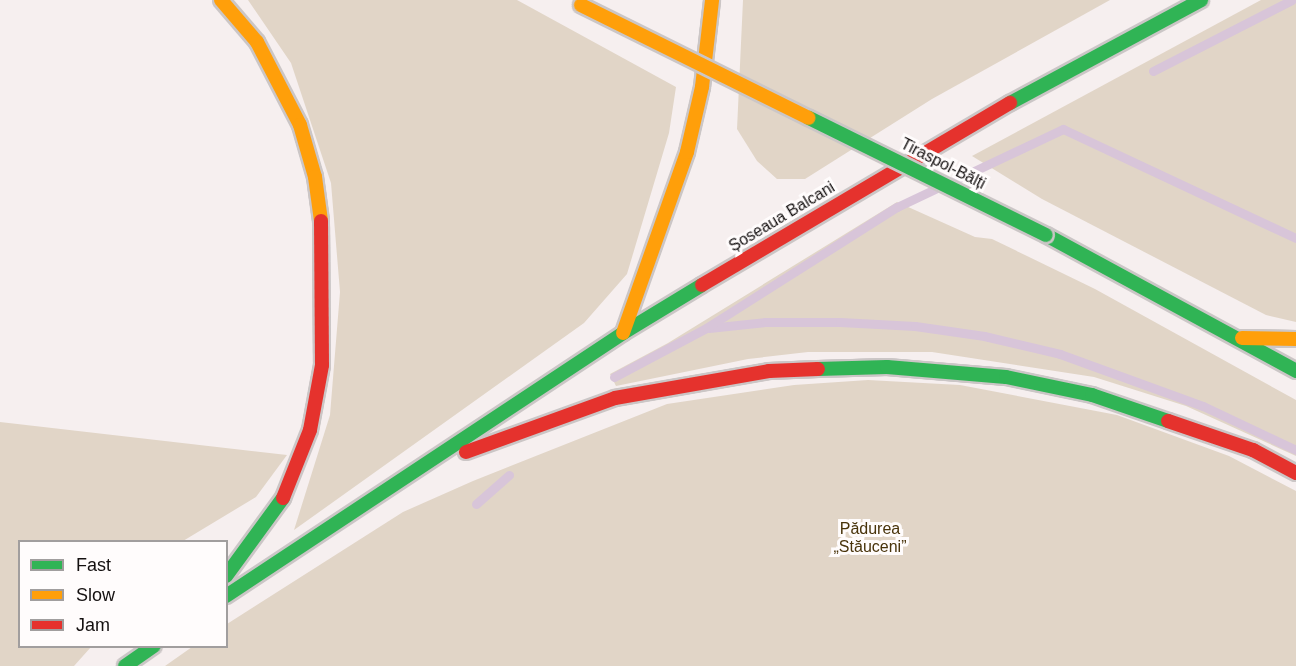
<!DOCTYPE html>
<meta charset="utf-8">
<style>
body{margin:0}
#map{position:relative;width:1296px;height:666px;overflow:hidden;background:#f6efef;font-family:Arial,sans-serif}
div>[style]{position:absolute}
.green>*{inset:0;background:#e1d5c7}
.stream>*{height:9px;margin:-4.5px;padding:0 4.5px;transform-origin:4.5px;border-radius:4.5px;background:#d8c5d9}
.roads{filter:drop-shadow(2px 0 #cbc6c6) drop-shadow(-2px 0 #cbc6c6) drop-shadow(0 2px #cbc6c6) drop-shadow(0 -2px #cbc6c6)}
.fast>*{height:14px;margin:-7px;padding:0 7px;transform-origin:7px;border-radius:7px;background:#30b455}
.slow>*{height:14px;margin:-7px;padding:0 7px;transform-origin:7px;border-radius:7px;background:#ff9f0a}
.jam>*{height:14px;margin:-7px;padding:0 7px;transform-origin:7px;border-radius:7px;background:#e5322d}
.bridges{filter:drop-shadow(2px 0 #cbc6c6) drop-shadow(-2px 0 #cbc6c6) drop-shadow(0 2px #cbc6c6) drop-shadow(0 -2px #cbc6c6)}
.fast-bridge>*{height:14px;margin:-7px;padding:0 7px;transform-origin:7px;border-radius:7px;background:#30b455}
.slow-bridge>*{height:14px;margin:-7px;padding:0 7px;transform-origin:7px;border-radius:7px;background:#ff9f0a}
span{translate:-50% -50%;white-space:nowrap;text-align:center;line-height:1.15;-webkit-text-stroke:6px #fffcfc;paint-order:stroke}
.street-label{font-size:16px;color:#141010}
.park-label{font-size:16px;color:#48330a}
.legend{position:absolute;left:18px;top:540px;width:210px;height:108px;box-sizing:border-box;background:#fffcfc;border:2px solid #a19e9e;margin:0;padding:8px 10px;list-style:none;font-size:18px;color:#141010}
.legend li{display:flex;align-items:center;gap:12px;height:30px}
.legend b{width:30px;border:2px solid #a19e9e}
</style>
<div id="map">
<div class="green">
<div style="clip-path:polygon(248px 0,517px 0,676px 87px,669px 133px,627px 274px,584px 323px,294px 530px,330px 415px,340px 292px,331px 183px,291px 63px)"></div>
<div style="clip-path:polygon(743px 0,1110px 0,932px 99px,805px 179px,777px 179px,757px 161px,737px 129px)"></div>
<div style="clip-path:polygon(1261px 0,1296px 0,1296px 322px,1266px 315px,1042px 199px,972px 156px)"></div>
<div style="clip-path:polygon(897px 202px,975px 237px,992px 239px,1095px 289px,1296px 400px,1296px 456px,1186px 406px,1094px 377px,932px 352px,808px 352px,748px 359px,616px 386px,610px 374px,668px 343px)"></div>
<div style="clip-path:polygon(868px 380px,960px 385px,1117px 415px,1229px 456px,1296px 491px,1296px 666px,165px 666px,192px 647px,226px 646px,227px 624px,403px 512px,473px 481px,667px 404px,794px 385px)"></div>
<div style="clip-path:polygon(0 422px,287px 455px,256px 497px,183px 541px,20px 542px,20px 646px,91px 647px,74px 666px,0 666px)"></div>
</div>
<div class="stream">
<div style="left:1153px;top:71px;width:156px;rotate:-27.1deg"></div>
<div style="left:953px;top:181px;width:122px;rotate:-25.3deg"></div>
<div style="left:1063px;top:129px;width:257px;rotate:25.1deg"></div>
<div style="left:709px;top:328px;width:56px;rotate:-6.1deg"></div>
<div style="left:765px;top:322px;width:75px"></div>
<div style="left:840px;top:322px;width:75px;rotate:3.1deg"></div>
<div style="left:915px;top:326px;width:70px;rotate:8.2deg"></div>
<div style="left:984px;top:336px;width:78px;rotate:13.3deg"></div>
<div style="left:1060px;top:354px;width:152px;rotate:20deg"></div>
<div style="left:1203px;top:406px;width:103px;rotate:25.3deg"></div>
<div style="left:614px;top:377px;width:104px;rotate:-28deg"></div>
<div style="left:706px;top:328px;width:226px;rotate:-32.4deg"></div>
<div style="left:897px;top:207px;width:42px;rotate:-25.3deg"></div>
<div style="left:476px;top:504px;width:44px;rotate:-41.3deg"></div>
</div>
<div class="roads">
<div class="fast">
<div style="left:1010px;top:103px;width:217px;rotate:-28.3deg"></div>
<div style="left:1046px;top:235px;width:285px;rotate:28.5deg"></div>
<div style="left:818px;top:369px;width:69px;rotate:-1.7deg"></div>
<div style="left:887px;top:367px;width:119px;rotate:4.8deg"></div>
<div style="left:1006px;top:377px;width:88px;rotate:11.8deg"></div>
<div style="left:1092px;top:395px;width:80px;rotate:18.9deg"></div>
<div style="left:226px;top:576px;width:97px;rotate:-53.8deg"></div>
<div style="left:226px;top:596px;width:476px;rotate:-33.5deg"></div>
<div style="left:623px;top:333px;width:92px;rotate:-31.3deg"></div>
<div style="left:125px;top:666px;width:35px;rotate:-35deg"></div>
</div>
<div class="slow">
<div style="left:221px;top:0;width:55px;rotate:49.4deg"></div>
<div style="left:257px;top:42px;width:93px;rotate:62.6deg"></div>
<div style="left:300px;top:125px;width:54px;rotate:73.9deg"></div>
<div style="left:315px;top:177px;width:44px;rotate:82.2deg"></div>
<div style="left:623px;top:333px;width:192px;rotate:-70.5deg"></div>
<div style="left:687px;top:152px;width:67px;rotate:-77deg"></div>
<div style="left:702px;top:87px;width:88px;rotate:-83.4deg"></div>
<div style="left:1242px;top:338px;width:54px;rotate:1.1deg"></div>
</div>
<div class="jam">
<div style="left:702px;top:285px;width:358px;rotate:-30.6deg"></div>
<div style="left:1168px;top:421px;width:90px;rotate:18.8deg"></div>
<div style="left:1253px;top:450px;width:49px;rotate:28.1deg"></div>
<div style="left:466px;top:452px;width:158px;rotate:-19.9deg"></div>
<div style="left:615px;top:398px;width:156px;rotate:-9.9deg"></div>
<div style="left:769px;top:371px;width:49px;rotate:-2.3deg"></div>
<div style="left:283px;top:498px;width:73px;rotate:-68.3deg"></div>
<div style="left:310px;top:430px;width:66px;rotate:-79.5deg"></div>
<div style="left:322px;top:365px;width:144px;rotate:-90.4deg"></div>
</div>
</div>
<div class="bridges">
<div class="fast-bridge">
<div style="left:809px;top:118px;width:264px;rotate:26.3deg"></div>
</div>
<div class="slow-bridge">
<div style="left:581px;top:5px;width:254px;rotate:26.4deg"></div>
</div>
</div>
<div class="street-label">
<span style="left:943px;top:164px;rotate:27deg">Tiraspol-Bălți</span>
<span style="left:782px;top:217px;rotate:-31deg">Șoseaua Balcani</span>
</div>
<div class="park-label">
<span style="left:870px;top:538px">Pădurea<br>„Stăuceni”</span>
</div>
<ul class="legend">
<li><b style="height:8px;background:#30b455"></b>Fast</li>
<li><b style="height:8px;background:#ff9f0a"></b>Slow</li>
<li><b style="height:8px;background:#e5322d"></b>Jam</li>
</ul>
</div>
